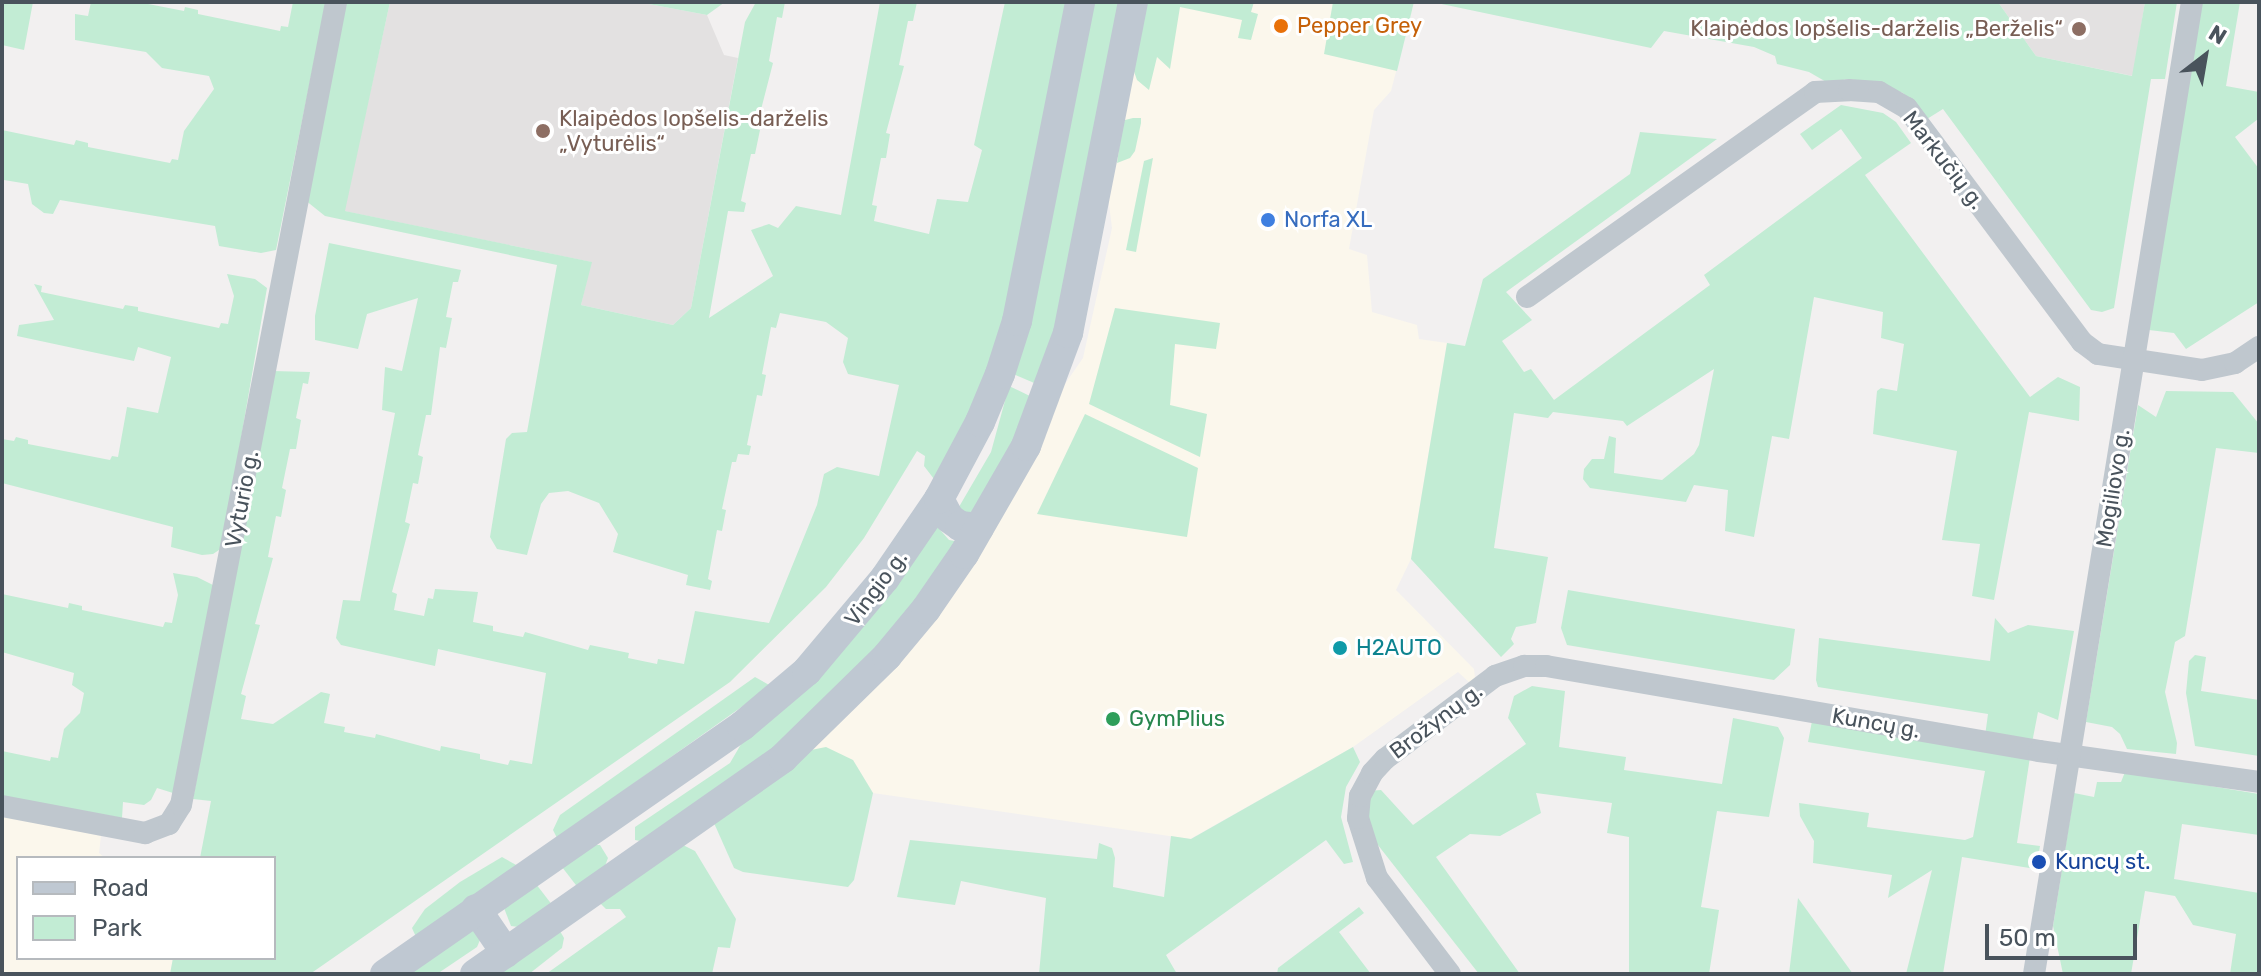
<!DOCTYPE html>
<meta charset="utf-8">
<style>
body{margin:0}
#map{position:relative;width:2261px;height:976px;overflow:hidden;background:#f2f0f0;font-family:Rubik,sans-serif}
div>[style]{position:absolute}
.commercial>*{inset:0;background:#fbf7ec}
.education>*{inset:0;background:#e3e1e1}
.green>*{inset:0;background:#c2ecd4}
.street>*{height:22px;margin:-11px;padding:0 11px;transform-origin:11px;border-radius:11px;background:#bfc7ce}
.secondary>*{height:30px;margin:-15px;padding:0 15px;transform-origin:15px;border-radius:15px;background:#bfc8d2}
.dots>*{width:22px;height:22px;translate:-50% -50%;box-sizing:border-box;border:4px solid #fff;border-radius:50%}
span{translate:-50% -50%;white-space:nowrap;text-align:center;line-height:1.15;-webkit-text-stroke:6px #fff;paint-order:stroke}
.food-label{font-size:22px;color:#c56008}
.left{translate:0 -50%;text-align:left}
.education-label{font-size:22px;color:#785e54}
.right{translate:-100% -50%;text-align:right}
.street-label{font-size:22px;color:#49535c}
.shop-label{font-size:22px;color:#366cbe}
.culture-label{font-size:22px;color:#0d838f}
.leisure-label{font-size:22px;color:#27864d}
.transit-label{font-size:22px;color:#164399}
.frame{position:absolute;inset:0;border:4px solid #49535c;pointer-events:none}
.legend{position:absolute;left:16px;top:856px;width:260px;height:104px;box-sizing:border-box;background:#fff;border:2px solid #b6babe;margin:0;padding:10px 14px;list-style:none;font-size:24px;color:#49535c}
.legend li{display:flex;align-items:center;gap:16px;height:40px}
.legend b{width:40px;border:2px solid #b6babe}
.north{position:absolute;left:2165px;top:16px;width:80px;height:80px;-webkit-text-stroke:6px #fff;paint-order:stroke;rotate:31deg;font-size:22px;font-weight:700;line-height:32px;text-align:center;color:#49535c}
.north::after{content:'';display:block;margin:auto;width:28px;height:36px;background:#49535c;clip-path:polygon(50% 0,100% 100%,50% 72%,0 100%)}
.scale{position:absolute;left:1985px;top:924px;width:152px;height:36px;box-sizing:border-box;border:4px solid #49535c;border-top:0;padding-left:10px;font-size:24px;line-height:28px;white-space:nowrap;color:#49535c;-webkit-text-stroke:6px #fff;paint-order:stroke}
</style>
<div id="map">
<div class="commercial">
<div style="clip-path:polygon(1145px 2px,1414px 2px,1391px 91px,1374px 110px,1349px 249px,1367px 255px,1372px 312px,1417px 325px,1419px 339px,1447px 343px,1411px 559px,1396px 590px,1474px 669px,1475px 677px,1470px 683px,1458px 672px,1353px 747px,1190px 839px,873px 793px,853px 760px,811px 750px,1083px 358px,1112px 228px,1107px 189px)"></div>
<div style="clip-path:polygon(2px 814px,101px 836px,99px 853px,105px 858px,18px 858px,18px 958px,173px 958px,170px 974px,2px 974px)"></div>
</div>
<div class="education">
<div style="clip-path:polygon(390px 2px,638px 2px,707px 15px,724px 55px,738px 58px,691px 308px,673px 325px,581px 305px,591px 262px,344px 211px)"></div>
<div style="clip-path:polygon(1998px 2px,2145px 2px,2133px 76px,2036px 56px)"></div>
</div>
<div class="green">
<div style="clip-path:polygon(2px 2px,33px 2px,24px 50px,2px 45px)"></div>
<div style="clip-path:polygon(91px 2px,138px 2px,184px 11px,185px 7px,198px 10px,198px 14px,280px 31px,281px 26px,288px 27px,293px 2px,326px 2px,276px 250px,261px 253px,219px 246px,215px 226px,60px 200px,53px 214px,44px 213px,32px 204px,28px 184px,4px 180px,2px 190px,2px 130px,74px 145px,76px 140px,88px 143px,88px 147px,170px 163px,172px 159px,178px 160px,184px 131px,214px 89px,209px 76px,162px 68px,146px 52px,75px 40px,75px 14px,88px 16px)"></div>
<div style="clip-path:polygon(343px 2px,390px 2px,345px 211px,592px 262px,581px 305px,673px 325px,691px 308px,745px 22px,756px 2px,785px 2px,782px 18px,777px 17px,769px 61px,773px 63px,756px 129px,760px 130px,755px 154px,751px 154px,741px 201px,746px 203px,744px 212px,728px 211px,709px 318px,773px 276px,751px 230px,769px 224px,778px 228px,796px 206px,841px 215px,880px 2px,917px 2px,913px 21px,908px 21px,899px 65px,904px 66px,886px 133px,890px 134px,886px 158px,881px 158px,872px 205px,877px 206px,874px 221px,929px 234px,937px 199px,968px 202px,982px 150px,974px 145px,1005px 2px,1066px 2px,1000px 340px,980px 392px,934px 479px,924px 466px,925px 456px,917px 451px,864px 538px,826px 587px,730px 682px,310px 974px,170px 974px,173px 958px,274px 958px,274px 858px,200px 858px,211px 801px,193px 799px,273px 371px,310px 372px,308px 384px,303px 383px,296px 418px,301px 420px,296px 449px,290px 449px,282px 488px,286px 490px,281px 517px,276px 516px,268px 557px,273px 558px,255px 624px,260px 625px,241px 694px,246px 696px,241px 719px,273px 724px,321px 692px,330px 694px,324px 723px,345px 727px,344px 732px,375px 738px,376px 734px,440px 751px,441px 746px,480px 754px,480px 759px,508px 765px,510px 760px,532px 764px,546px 673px,438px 649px,435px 666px,341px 645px,336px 638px,343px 600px,360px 601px,395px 413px,382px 410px,385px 367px,402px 371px,418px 298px,367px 314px,358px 349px,315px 340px,315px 316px,329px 243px,461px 270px,458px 282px,453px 282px,446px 317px,452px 318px,446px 348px,440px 347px,431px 415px,426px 415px,418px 455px,423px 457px,418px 484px,413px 483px,405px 522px,410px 524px,392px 592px,397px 594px,394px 610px,424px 616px,428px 598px,433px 599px,435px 589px,478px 592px,473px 622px,493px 626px,493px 631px,523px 637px,525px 632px,588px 650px,590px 645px,629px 653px,628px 658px,657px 664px,658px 659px,684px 664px,695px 611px,769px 623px,817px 505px,824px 474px,837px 467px,879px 476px,899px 385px,848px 374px,843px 362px,848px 338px,826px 322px,780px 313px,776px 328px,771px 327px,762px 374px,766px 375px,762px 396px,757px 395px,747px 445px,751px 446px,749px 455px,738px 454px,736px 462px,732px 462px,722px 509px,726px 510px,722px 531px,717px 530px,708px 579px,712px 581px,710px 590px,686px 585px,688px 575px,613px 552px,618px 534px,599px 503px,568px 491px,549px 493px,541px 504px,527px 555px,497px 549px,490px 537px,506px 439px,512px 433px,527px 432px,557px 265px,325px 216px,305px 200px)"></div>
<div style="clip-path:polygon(638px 2px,725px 2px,707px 15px)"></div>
<div style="clip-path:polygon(1092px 2px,1121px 2px,1062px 314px,1039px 385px,1013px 374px)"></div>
<div style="clip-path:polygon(1145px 2px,1254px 2px,1251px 12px,1258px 14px,1251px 40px,1238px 38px,1242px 20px,1180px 7px,1170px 69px,1157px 57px,1149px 90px,1137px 80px,1132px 66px)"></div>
<div style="clip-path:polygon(1333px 2px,1414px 2px,1397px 71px,1324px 54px)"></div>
<div style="clip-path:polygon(1432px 2px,1998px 2px,2036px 56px,2132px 76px,2145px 2px,2177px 2px,2165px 79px,2151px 79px,2114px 308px,2102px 312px,2091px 310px,1943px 109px,1927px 119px,1903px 93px,1877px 83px,1848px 79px,1828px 83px,1809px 72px,1777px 64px,1775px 56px,1754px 47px,1664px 31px,1651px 48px)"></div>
<div style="clip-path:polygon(2201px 2px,2240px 2px,2226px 86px,2259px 92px,2258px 119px,2235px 137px,2259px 169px,2259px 302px,2186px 349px,2174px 333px,2149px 330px)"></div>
<div style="clip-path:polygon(1841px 105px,1883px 113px,1896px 122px,1911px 143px,1865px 175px,2030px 397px,2058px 377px,2080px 387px,2079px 421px,2029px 412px,1994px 600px,1972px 596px,1980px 544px,1942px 540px,1957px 451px,1873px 434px,1877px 391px,1881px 388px,1897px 391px,1904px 344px,1881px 338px,1883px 312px,1814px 297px,1789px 439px,1772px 436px,1754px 537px,1725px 531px,1728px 490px,1694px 485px,1686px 502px,1590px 488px,1583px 479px,1584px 469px,1592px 459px,1604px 459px,1609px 436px,1616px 438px,1614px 473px,1662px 480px,1694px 454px,1699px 445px,1714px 369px,1627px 426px,1623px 421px,1553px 412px,1548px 418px,1514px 413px,1494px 548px,1548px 557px,1536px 623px,1516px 627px,1511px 639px,1514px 644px,1501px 657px,1411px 559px,1447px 343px,1465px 346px,1483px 279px,1630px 174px,1640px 132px,1717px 139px,1506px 292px,1532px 320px,1502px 341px,1524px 372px,1531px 369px,1554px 400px,1710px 285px,1704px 275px,1862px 158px,1841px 129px,1812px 150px,1800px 134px)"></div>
<div style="clip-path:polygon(1133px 118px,1141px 118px,1141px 123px,1135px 151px,1130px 158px,1117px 163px,1122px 127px,1125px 120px)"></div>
<div style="clip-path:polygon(1153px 158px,1136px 252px,1126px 250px,1144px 161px)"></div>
<div style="clip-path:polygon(227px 274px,255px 279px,267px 288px,222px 548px,213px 554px,202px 555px,171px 547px,173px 527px,2px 483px,2px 439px,14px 441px,16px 437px,28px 440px,28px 444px,110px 460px,112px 456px,118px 457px,127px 407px,158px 413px,171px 357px,138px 347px,134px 361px,17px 336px,19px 325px,54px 320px,34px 284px,42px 286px,41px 292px,123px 309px,125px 305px,138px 307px,138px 311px,219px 328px,221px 323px,228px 324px,234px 296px)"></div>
<div style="clip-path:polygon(1115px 308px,1220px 323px,1216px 349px,1175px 344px,1170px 405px,1207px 414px,1200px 457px,1089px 404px)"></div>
<div style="clip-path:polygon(1009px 386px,1034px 398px,973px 518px,956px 512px,991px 452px)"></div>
<div style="clip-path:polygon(2166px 391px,2233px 392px,2259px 424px,2259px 453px,2216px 448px,2185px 636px,2175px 642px,2165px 692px,2177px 743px,2176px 754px,2127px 749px,2120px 734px,2112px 727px,2086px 722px,2138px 405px,2156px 417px)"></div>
<div style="clip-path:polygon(1085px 414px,1198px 468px,1187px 537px,1037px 514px)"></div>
<div style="clip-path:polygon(935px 524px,949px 540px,960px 542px,903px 623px,804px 727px,640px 841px,635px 840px,635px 827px,730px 763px,744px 739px)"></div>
<div style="clip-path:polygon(173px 573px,197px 577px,215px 586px,173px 793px,157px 788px,151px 800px,144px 805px,123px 802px,122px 818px,2px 796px,2px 751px,50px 761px,51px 757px,58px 758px,64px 729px,80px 713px,84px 693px,72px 685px,74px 673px,2px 652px,2px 594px,68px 608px,69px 603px,82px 606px,82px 610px,163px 627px,165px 622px,172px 623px,178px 595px)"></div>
<div style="clip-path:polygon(1568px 590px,1795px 629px,1790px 665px,1774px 680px,1567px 645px,1561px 628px)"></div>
<div style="clip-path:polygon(1995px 618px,2008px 633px,2028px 625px,2074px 631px,2058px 720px,2038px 712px,2032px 743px,1985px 736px,1988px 714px,1818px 687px,1816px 680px,1819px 638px,1990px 661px)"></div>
<div style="clip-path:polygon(2195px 655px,2206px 657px,2201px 691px,2259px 700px,2259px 756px,2195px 746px,2186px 693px,2189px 661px)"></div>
<div style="clip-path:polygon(755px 677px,771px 686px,557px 838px,553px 830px,560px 815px)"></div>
<div style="clip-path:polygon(1532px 686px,1565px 691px,1559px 747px,1626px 757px,1624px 770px,1722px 784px,1733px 718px,1778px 727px,1784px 738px,1769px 817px,1717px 811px,1701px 907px,1719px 910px,1709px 974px,1629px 974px,1629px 837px,1607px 833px,1612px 803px,1536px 793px,1541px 813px,1500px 836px,1470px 834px,1436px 857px,1520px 974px,1479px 974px,1374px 840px,1367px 819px,1368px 791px,1381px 790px,1413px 825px,1526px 744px,1508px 718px,1514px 696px)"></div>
<div style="clip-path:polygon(1812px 721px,2030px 757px,2017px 843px,2040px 846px,2036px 869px,1962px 857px,1943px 974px,1906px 974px,1932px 870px,1888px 898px,1892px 875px,1813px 863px,1814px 841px,1800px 816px,1799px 803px,1869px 813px,1867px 827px,1965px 840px,1973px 837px,1985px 771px,1808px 742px)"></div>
<div style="clip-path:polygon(826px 747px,853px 760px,873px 793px,854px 880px,848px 887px,743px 872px,734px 868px,714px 823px,811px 750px)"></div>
<div style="clip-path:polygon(1353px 747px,1360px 762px,1346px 787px,1341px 817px,1353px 862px,1344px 864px,1326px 840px,1166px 955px,1177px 974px,1039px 974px,1046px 898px,961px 881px,955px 905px,897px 897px,910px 840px,1097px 859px,1099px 843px,1112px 848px,1115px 858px,1113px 887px,1164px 897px,1171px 836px,1191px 839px)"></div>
<div style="clip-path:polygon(2125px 772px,2259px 794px,2259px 835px,2182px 824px,2174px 879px,2259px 893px,2259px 974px,2230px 974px,2236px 934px,2193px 925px,2175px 896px,2145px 891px,2131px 974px,2063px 974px,2053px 926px,2074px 793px,2094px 797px,2097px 782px,2121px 782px)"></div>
<div style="clip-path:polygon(589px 845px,600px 845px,608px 858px,605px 866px,579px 889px,562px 867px)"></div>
<div style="clip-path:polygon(683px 845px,695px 851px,736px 919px,730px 948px,718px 947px,712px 974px,546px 974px,626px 917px,620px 909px,606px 909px,600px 903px)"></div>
<div style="clip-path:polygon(502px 857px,518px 866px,416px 937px,412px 928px,425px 909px,460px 882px)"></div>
<div style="clip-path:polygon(536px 884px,553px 906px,519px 927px,511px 926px,504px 908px)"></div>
<div style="clip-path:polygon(1798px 898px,1853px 974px,1789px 974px)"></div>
<div style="clip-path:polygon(1359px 907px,1364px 913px,1339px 932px,1371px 974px,1277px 974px,1278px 968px)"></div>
<div style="clip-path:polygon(473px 930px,480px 940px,477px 947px,437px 974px,404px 974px)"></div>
<div style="clip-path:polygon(560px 931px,564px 938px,562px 948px,529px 974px,498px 974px)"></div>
</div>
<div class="street">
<div style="left:1527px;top:297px;width:354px;rotate:-35.4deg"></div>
<div style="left:1815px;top:92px;width:34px;rotate:-3deg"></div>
<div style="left:1849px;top:90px;width:30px;rotate:4deg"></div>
<div style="left:1879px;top:92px;width:32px;rotate:30deg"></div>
<div style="left:1907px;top:108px;width:292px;rotate:53.2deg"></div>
<div style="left:2082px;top:342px;width:20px;rotate:37deg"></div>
<div style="left:2098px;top:354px;width:105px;rotate:8.7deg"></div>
<div style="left:2202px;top:370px;width:34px;rotate:-12deg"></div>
<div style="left:2235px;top:363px;width:29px;rotate:-34deg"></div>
<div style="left:2px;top:806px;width:146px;rotate:10.7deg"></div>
<div style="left:145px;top:833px;width:26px;rotate:-21deg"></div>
<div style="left:169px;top:824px;width:22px;rotate:-58deg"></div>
<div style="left:181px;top:805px;width:818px;rotate:-79.07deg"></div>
<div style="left:1450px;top:974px;width:121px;rotate:-127.2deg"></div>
<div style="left:1377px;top:878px;width:63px;rotate:-107.6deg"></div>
<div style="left:1358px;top:818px;width:22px;rotate:-85deg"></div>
<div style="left:1360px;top:796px;width:26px;rotate:-62deg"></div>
<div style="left:1372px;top:773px;width:19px;rotate:-47deg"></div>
<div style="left:1385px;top:759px;width:138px;rotate:-37deg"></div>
<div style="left:1495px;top:676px;width:31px;rotate:-19deg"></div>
<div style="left:1524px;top:666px;width:22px"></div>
<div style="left:1546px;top:666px;width:500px;rotate:9.78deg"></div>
<div style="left:2039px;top:751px;width:222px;rotate:8deg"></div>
<div style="left:2034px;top:974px;width:985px;rotate:-80.77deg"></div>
</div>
<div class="secondary">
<div style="left:939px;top:499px;width:21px;rotate:62deg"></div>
<div style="left:949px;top:518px;width:14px;rotate:36deg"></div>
<div style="left:960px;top:526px;width:19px;rotate:6deg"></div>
<div style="left:476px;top:909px;width:53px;rotate:55.7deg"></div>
<div style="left:385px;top:974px;width:435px;rotate:-34.8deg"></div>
<div style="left:742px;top:726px;width:85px;rotate:-40.2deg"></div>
<div style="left:807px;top:671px;width:121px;rotate:-50deg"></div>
<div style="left:885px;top:578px;width:96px;rotate:-55.6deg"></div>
<div style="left:939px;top:499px;width:87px;rotate:-62deg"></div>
<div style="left:980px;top:422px;width:52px;rotate:-67.4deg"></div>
<div style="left:1000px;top:374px;width:56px;rotate:-72.2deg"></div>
<div style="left:1017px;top:321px;width:325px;rotate:-78.8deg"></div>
<div style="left:475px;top:974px;width:376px;rotate:-35deg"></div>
<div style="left:783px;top:758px;width:146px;rotate:-44.4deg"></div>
<div style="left:887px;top:656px;width:61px;rotate:-50.3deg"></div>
<div style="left:926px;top:609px;width:67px;rotate:-55.4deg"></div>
<div style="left:964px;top:554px;width:125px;rotate:-60.1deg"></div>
<div style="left:1026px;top:446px;width:121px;rotate:-69.6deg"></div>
<div style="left:1068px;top:333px;width:337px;rotate:-78.9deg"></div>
</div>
<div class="dots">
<div style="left:1281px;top:26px;background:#e8710a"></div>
<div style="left:2079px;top:29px;background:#8d6e63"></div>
<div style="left:543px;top:131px;background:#8d6e63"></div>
<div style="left:1268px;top:220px;background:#3f7fe0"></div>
<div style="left:1340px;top:648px;background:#0f9aa8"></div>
<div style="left:1113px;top:719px;background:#2e9e5b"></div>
<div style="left:2039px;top:862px;background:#1a4fb4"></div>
</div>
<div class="food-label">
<span class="left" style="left:1297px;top:26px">Pepper Grey</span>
</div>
<div class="education-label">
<span class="right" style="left:2063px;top:29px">Klaipėdos lopšelis-darželis „Berželis“</span>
<span class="left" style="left:559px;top:131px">Klaipėdos lopšelis-darželis<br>„Vyturėlis“</span>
</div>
<div class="street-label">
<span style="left:1944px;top:160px;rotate:52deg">Markučių g.</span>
<span style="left:2113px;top:488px;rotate:-81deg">Mogiliovo g.</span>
<span style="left:242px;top:499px;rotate:-79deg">Vyturio g.</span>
<span style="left:876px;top:588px;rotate:-53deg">Vingio g.</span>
<span style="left:1436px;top:721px;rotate:-37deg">Brožynų g.</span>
<span style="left:1876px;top:723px;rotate:10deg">Kuncų g.</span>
</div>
<div class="shop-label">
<span class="left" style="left:1284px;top:220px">Norfa XL</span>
</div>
<div class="culture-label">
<span class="left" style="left:1356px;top:648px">H2AUTO</span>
</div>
<div class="leisure-label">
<span class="left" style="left:1129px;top:719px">GymPlius</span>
</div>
<div class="transit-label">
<span class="left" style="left:2055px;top:862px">Kuncų st.</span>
</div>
<div class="frame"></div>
<ul class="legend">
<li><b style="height:10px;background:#bfc8d2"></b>Road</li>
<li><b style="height:22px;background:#c2ecd4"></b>Park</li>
</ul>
<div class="north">N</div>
<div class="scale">50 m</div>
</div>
